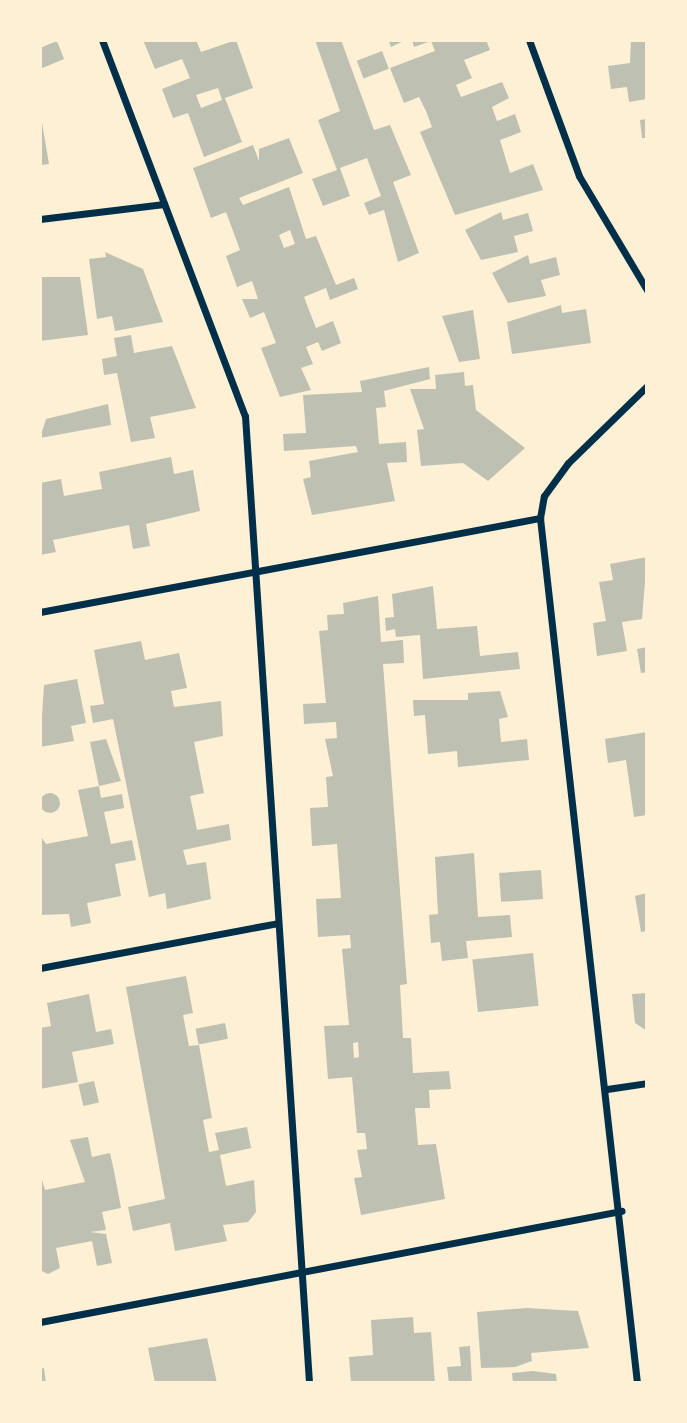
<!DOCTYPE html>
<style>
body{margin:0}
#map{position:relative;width:687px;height:1423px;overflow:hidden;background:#fdf0d5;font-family:Montserrat,sans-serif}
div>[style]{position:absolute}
.building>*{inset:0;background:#bec0b2;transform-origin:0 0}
.round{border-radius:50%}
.minor>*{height:7px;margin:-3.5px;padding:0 3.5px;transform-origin:3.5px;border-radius:3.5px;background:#003049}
span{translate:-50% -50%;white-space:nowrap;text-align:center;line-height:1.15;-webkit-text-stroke:5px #fdf0d5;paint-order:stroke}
.frame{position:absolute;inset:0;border:42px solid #fdf0d5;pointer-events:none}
</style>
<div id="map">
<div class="building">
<div style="clip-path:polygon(evenodd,143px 40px,196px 40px,201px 52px,236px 40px,253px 88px,225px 98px,242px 142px,204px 157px,188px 113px,173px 118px,162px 89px,190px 78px,182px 59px,155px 69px,143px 40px,218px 88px,222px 100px,201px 108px,196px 95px,218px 88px)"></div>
<div style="clip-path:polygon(315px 40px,341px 40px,374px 130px,390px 125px,411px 175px,393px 182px,419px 253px,398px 262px,384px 210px,369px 215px,364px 203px,381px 196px,367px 158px,340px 168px,350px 196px,323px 206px,312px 179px,337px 170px,318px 120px,340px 111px)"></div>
<div style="clip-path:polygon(388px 40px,406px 40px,391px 47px)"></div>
<div style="clip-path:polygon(412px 40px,486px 40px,490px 50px,464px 60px,472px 78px,456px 85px,461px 97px,502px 82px,509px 98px,492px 107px,497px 121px,515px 114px,521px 132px,500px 140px,510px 173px,533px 164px,543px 190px,455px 215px,420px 132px,432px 127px,426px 111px,419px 97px,404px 103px,390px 68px,435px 51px,431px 41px,414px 47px)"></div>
<div style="clip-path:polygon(631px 40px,647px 40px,647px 99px,629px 102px,627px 87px,611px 89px,608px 66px,630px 63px)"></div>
<div style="clip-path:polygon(57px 41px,64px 59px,40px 69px,40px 48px)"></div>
<div style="left:382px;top:51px;width:19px;height:27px;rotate:69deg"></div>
<div style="clip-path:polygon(40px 111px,49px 164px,40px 165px)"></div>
<div style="clip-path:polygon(647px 119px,647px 138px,642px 138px,640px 120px)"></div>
<div style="clip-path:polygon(evenodd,289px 138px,303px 173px,239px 198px,243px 205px,289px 187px,306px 239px,316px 236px,336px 285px,354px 278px,358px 289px,330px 300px,326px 288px,304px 297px,316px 328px,333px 321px,341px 343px,322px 351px,318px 342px,306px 347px,313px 364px,301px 368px,311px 390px,280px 397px,261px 348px,276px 343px,264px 312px,250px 318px,242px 299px,258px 299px,252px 281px,237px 287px,226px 256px,240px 250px,226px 212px,211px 218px,193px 168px,253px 145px,259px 161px,259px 149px,289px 138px,290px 230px,295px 244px,284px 248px,279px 235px,290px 230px)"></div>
<div style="clip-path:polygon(501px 212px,503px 220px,528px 213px,533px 231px,514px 236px,518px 252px,481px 260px,465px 230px)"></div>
<div style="clip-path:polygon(105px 252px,143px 269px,163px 322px,115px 331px,112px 316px,97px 319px,89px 259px,106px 257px)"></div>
<div style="clip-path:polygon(528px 255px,530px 264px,556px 257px,560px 275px,541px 280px,546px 296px,508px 303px,492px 273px)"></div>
<div style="clip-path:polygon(40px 277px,80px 277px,88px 335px,40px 341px)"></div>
<div style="clip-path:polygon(561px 305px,562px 313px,586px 309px,591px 343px,512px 354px,507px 322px)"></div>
<div style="clip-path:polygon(473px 310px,480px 359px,459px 362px,442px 316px)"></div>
<div style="clip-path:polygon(131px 335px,134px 353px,172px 346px,196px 408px,150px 417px,155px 438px,131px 442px,117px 373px,104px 375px,102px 359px,117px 356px,114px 338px)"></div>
<div style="clip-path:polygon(429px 367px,430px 379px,384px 391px,386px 407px,376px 408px,379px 444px,406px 442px,407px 462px,387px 463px,395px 501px,312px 515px,303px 479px,311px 477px,309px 461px,358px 452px,356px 446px,284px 451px,283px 434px,306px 433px,303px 395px,362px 392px,360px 381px)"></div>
<div style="clip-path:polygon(464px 372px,465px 386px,473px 385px,476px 410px,525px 448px,488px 481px,463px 463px,421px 466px,417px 430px,424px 429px,410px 389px,436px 389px,435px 375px)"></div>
<div style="clip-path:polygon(108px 404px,111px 425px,40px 438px,46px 419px)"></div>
<div style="clip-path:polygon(171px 457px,174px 474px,193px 470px,200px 511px,146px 524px,150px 546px,133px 549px,129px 525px,53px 540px,56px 552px,40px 555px,40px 483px,61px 479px,64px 496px,102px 489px,99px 472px)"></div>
<div style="clip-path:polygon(647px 557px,642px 619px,622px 622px,627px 651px,597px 656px,593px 623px,606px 621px,599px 582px,613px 580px,610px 564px)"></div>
<div style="clip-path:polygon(433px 586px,437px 629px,477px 626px,480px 656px,518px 652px,520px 669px,423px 679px,420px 635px,396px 637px,395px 629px,386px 631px,385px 618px,394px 617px,392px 594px)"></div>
<div style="clip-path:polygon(evenodd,378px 596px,381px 642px,403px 640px,404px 663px,383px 664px,407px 984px,400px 985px,403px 1038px,411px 1038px,413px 1073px,449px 1071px,451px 1089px,429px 1090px,430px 1108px,415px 1108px,418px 1145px,436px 1144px,445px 1199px,361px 1215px,354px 1178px,362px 1177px,357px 1150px,367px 1149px,365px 1133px,357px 1133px,352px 1077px,328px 1079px,324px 1026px,349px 1025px,342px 949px,351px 948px,350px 935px,318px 937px,316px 899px,341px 898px,337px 844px,312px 846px,310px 808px,328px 807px,326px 777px,333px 776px,325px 739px,337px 738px,336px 722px,304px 724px,303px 704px,326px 703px,319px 631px,328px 630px,327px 615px,344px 614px,343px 603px,378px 596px,358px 1042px,359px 1057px,354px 1058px,353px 1043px,358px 1042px)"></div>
<div style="clip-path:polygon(141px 641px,145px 660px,179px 653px,187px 688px,171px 691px,174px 707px,221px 701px,223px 736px,194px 742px,204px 793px,190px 796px,197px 830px,229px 824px,231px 840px,183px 850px,187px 865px,206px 862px,211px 899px,167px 909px,165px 893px,149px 897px,113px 719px,93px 723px,90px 706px,104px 704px,94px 650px)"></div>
<div style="clip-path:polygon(647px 647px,647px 672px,641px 673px,637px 649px)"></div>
<div style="clip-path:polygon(77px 679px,86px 723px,71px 726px,74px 741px,40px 747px,44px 685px)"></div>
<div style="clip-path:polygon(500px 691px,508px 717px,499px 719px,501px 742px,527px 739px,529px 760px,458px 767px,457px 751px,428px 754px,425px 715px,414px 716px,413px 700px,468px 700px,468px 693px)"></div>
<div style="clip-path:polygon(647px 732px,647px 815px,634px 817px,626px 760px,608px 763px,605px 739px)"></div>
<div style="clip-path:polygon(106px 739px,121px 781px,99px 786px,90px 742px)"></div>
<div style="clip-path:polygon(99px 786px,101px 798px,122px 794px,124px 808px,104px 812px,111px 844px,132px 840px,136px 860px,115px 864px,121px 896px,87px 903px,91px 923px,71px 927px,69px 914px,40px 915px,40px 835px,46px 844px,88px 836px,78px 790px)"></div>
<div class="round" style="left:40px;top:793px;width:20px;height:20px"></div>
<div style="clip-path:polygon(474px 853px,478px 917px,510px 915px,512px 937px,466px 941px,468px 958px,442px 961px,440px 942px,431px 943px,429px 915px,438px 914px,435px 857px)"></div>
<div style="left:541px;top:870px;width:29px;height:42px;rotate:86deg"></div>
<div style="clip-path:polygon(647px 893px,647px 931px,641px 932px,635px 896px)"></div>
<div style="left:533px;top:953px;width:53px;height:61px;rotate:84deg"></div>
<div style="clip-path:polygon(186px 976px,193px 1013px,183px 1015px,189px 1046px,199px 1045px,212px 1118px,203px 1120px,209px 1152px,219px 1150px,215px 1133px,247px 1127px,251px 1148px,220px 1155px,226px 1186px,254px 1180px,256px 1212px,248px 1222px,223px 1225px,227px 1241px,175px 1251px,170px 1223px,133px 1231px,128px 1207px,165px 1199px,126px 987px)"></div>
<div style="clip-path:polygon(647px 993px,647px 1031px,635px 1023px,632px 994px)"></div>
<div style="clip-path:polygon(89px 994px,96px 1032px,111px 1029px,114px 1044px,72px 1052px,78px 1082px,40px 1089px,40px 1028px,51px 1026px,47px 1003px)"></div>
<div style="left:225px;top:1023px;width:16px;height:30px;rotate:79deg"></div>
<div style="left:94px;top:1081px;width:22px;height:16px;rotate:77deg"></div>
<div style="clip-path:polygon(88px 1137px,92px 1157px,110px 1153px,114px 1171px,121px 1208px,102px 1212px,106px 1230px,90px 1232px,106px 1234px,112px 1263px,97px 1266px,92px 1241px,56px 1248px,60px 1268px,48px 1274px,40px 1270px,40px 1173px,45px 1190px,85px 1182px,70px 1140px)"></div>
<div style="clip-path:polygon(527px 1308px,578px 1311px,589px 1348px,531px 1353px,532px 1361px,515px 1367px,481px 1368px,477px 1312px)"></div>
<div style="clip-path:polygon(413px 1317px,414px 1333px,431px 1332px,435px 1383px,351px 1383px,349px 1357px,373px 1355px,371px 1320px)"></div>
<div style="clip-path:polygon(207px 1338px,217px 1383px,155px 1383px,148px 1348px)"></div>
<div style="clip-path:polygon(470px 1346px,472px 1383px,449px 1383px,447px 1367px,461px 1366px,459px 1347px)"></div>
<div style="clip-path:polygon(44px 1368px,46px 1383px,40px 1383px,40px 1369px)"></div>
<div style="clip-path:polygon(533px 1371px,556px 1374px,557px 1383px,513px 1383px,512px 1373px)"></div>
</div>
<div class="minor">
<div style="left:102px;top:40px;width:402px;rotate:69.2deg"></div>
<div style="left:245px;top:416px;width:969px;rotate:86.21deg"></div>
<div style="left:529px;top:40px;width:145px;rotate:69.8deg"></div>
<div style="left:579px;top:176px;width:133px;rotate:59.2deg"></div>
<div style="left:40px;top:219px;width:125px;rotate:-6.9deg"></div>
<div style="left:40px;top:612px;width:509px;rotate:-10.65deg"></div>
<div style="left:40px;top:968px;width:242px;rotate:-10.7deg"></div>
<div style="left:607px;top:1089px;width:40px;rotate:-8.5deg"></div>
<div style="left:40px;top:1322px;width:592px;rotate:-10.82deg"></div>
<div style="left:637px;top:1383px;width:870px;rotate:-96.4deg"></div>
<div style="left:540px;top:518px;width:22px;rotate:-80deg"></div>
<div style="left:544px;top:496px;width:41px;rotate:-54deg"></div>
<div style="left:568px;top:463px;width:110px;rotate:-44.3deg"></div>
</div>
<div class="frame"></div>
</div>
